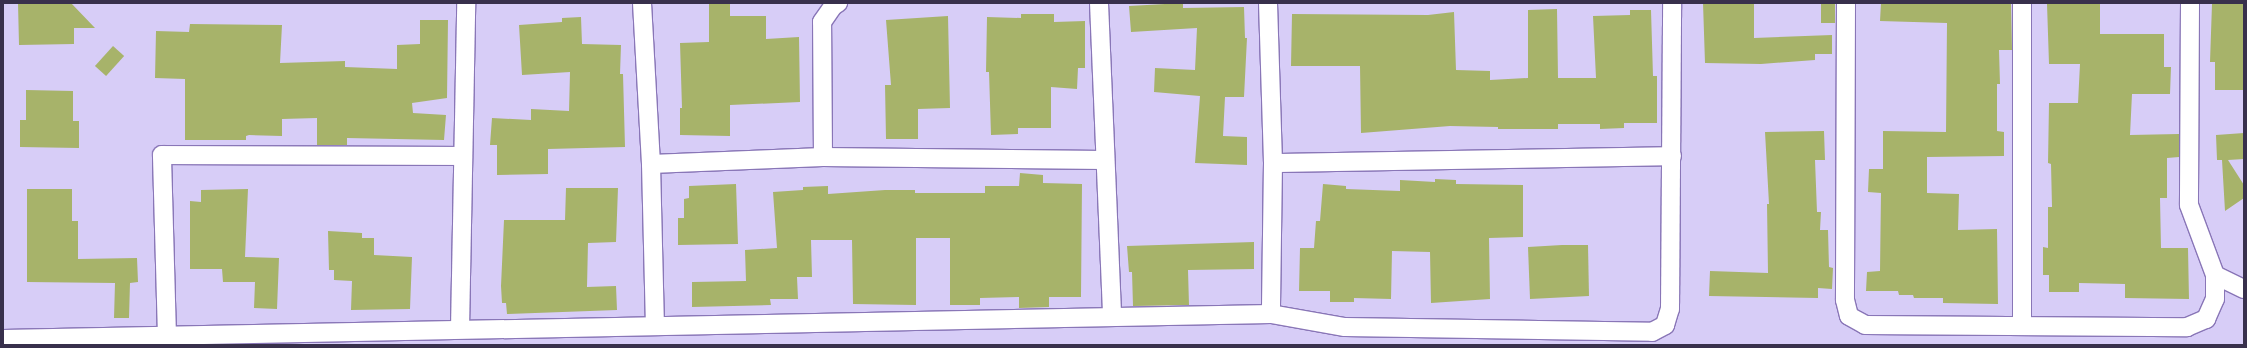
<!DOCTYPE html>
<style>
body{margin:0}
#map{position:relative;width:2247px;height:348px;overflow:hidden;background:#d7cdf7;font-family:Lato,sans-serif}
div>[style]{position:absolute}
.building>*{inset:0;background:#a7b36a;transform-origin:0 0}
.roads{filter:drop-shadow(1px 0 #8976b7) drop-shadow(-1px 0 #8976b7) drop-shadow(0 1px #8976b7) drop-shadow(0 -1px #8976b7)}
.minor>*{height:18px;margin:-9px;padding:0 9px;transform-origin:9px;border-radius:9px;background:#fff}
span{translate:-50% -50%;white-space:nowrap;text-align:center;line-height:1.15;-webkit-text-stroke:3px #f5f4fb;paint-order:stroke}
.frame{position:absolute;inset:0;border:4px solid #38304c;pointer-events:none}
</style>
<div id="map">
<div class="building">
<div style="clip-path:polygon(18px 3px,71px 3px,95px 28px,74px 28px,74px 44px,19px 45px)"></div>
<div style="clip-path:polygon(709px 3px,730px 3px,730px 16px,766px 16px,766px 39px,799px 37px,800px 102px,730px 105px,730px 136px,680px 135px,680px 108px,682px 108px,680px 43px,709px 42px)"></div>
<div style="clip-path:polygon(1183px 3px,1183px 8px,1244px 7px,1245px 38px,1247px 38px,1244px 97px,1225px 97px,1223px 136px,1247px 137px,1247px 165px,1195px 163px,1200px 96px,1154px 92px,1155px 68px,1195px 70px,1197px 28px,1131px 32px,1129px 6px)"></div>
<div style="clip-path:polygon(1703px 3px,1754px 3px,1754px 38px,1832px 35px,1832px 54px,1815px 54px,1815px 60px,1761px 64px,1705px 63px)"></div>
<div style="left:1821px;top:3px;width:14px;height:20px"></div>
<div style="clip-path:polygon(1881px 3px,2011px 3px,2012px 50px,1999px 50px,2000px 84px,1997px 84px,1997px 131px,2004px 132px,2004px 156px,1927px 157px,1927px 193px,1959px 194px,1958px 230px,1997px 229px,1998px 304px,1943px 303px,1943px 298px,1914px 298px,1913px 295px,1899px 295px,1898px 291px,1866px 291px,1867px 272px,1880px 271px,1881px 193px,1868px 192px,1869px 169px,1883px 169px,1883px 131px,1946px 132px,1947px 23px,1880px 21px)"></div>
<div style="clip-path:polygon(2047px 4px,2100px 4px,2100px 34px,2164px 34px,2164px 67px,2171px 67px,2170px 94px,2132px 94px,2130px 135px,2179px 134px,2179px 157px,2167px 158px,2167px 198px,2160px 198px,2161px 248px,2188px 248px,2189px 299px,2125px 298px,2125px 284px,2079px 283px,2079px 292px,2049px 292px,2049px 275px,2043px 275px,2043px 247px,2048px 248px,2048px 207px,2052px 207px,2051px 164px,2048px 163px,2049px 103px,2078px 103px,2080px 64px,2049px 64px)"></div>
<div style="clip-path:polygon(2212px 4px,2244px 4px,2244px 90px,2215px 90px,2215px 62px,2210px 62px)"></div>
<div style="clip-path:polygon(1557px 9px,1558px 78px,1596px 78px,1593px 16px,1630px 15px,1630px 10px,1651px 10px,1653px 76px,1657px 76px,1657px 123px,1624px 123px,1624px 128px,1600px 129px,1600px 124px,1558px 124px,1558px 129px,1498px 129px,1498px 127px,1450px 126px,1361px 133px,1360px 66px,1291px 66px,1292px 14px,1428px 15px,1454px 12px,1456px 70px,1490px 71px,1490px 80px,1528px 78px,1528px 10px)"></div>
<div style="clip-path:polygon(1021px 14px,1054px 14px,1054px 22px,1085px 21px,1085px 68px,1078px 68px,1077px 89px,1051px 87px,1051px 128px,1018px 128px,1018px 134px,991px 135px,989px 72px,986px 72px,987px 17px,1021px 18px)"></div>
<div style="clip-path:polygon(948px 16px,950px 108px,918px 109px,918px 139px,886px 139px,885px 85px,891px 85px,886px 20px)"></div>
<div style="clip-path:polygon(581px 17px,582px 44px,621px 45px,620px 74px,623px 74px,625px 147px,548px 149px,548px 174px,497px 175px,497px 145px,490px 145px,492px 118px,531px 120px,531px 109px,569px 111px,570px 72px,522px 75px,519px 25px,562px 22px,562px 18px)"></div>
<div style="clip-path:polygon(420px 20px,448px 20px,447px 98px,412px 103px,413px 113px,446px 115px,444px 140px,347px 138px,347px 145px,317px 145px,317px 118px,282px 119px,282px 136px,249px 135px,246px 136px,246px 140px,185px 140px,185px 79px,155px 78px,156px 31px,189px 32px,190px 24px,282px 25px,280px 63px,345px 61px,345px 67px,397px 69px,397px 45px,420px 44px)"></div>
<div style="left:113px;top:46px;width:15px;height:27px;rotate:42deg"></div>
<div style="clip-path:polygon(26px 90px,73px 91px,73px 121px,79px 121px,79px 148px,20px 147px,20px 120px,26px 120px)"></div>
<div style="clip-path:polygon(1824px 131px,1825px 160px,1815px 160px,1817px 212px,1821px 212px,1820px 230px,1828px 230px,1829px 267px,1833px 268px,1832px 289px,1818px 288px,1818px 298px,1709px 296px,1710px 271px,1768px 273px,1767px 204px,1769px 204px,1765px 132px)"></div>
<div style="clip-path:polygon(2244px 133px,2244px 159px,2228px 160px,2244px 185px,2244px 198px,2225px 211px,2222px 160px,2217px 160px,2216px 135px)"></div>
<div style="clip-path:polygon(1020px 173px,1043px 175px,1043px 183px,1082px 184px,1081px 297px,1049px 297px,1049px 307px,1019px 308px,1019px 297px,980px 298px,980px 305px,950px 305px,950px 238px,916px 238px,916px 305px,853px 304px,852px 240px,811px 240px,812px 277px,797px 277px,798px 299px,770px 299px,771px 305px,692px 307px,692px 282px,746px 281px,745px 250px,777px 248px,773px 192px,803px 190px,803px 187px,828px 186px,828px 194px,885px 190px,915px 190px,915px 193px,985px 193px,985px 186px,1019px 186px)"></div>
<div style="clip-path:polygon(1435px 179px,1456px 180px,1456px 184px,1523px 185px,1523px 237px,1489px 238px,1490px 299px,1431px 303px,1430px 252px,1392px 251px,1391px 299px,1354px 298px,1354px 302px,1330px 302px,1330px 291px,1299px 291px,1300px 248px,1314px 248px,1316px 221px,1320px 221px,1323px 184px,1346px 186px,1346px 189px,1400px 191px,1400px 180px,1435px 182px)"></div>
<div style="clip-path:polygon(736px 184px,738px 244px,678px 245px,678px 218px,684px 218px,684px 199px,689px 198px,689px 186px)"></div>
<div style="clip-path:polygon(566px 188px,618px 188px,616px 242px,588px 243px,587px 287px,616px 286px,617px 310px,507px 314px,506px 303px,502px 303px,501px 286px,504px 220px,565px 220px)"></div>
<div style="clip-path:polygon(27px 189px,72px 189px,72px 221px,78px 221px,78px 259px,137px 258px,138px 282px,130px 283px,129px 318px,114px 318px,115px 283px,27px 282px)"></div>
<div style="clip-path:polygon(248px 189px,245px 257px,279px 258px,277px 309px,254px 308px,255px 282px,223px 282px,222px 269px,190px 269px,190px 201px,201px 202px,201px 190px)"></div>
<div style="clip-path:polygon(328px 231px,362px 233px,362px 238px,374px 238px,374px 255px,412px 257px,410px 309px,351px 310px,352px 281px,334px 280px,334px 270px,329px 270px)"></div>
<div style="clip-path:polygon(1254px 242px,1254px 269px,1188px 270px,1189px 305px,1133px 306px,1132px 272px,1129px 272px,1127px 246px)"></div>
<div style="clip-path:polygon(1562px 245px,1588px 245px,1589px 296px,1530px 299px,1528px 247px)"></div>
</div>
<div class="roads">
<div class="minor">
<div style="left:642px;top:3px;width:161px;rotate:86.8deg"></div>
<div style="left:651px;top:164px;width:162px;rotate:88.6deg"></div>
<div style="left:1099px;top:3px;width:314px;rotate:87.6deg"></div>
<div style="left:1268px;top:3px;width:160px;rotate:88.2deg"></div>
<div style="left:1273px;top:163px;width:151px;rotate:90.8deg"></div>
<div style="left:1846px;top:3px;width:297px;rotate:90.2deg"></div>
<div style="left:1845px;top:300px;width:16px;rotate:76deg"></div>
<div style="left:1849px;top:316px;width:18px;rotate:29deg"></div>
<div style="left:1865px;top:325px;width:322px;rotate:0.4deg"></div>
<div style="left:2187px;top:327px;width:21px;rotate:-23deg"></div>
<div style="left:2206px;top:319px;width:22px;rotate:-66deg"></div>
<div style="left:2215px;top:299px;width:24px;rotate:-90deg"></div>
<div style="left:2190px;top:3px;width:202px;rotate:90.3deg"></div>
<div style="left:2189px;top:205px;width:75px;rotate:69.6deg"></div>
<div style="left:2215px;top:275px;width:32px;rotate:26deg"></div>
<div style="left:823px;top:157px;width:135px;rotate:-90.4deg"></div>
<div style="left:822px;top:22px;width:19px;rotate:-55deg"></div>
<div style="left:833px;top:6px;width:6px;rotate:-31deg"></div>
<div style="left:1273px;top:163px;width:399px;rotate:-1deg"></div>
<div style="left:651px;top:164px;width:172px;rotate:-2.3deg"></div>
<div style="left:823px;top:157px;width:281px;rotate:0.6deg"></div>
<div style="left:2022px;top:326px;width:323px;rotate:-90deg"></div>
<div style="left:460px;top:329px;width:326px;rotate:-88.9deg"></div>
<div style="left:167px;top:336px;width:181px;rotate:-91.6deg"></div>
<div style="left:162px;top:155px;width:301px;rotate:0.2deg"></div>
<div style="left:3px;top:339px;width:1268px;rotate:-1.13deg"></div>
<div style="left:1271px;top:314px;width:75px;rotate:10deg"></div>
<div style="left:1345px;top:327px;width:307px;rotate:0.9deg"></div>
<div style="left:1652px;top:332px;width:15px;rotate:-28deg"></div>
<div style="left:1665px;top:325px;width:17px;rotate:-73deg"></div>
<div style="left:1670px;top:309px;width:306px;rotate:-89.6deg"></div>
</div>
</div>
<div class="frame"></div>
</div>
